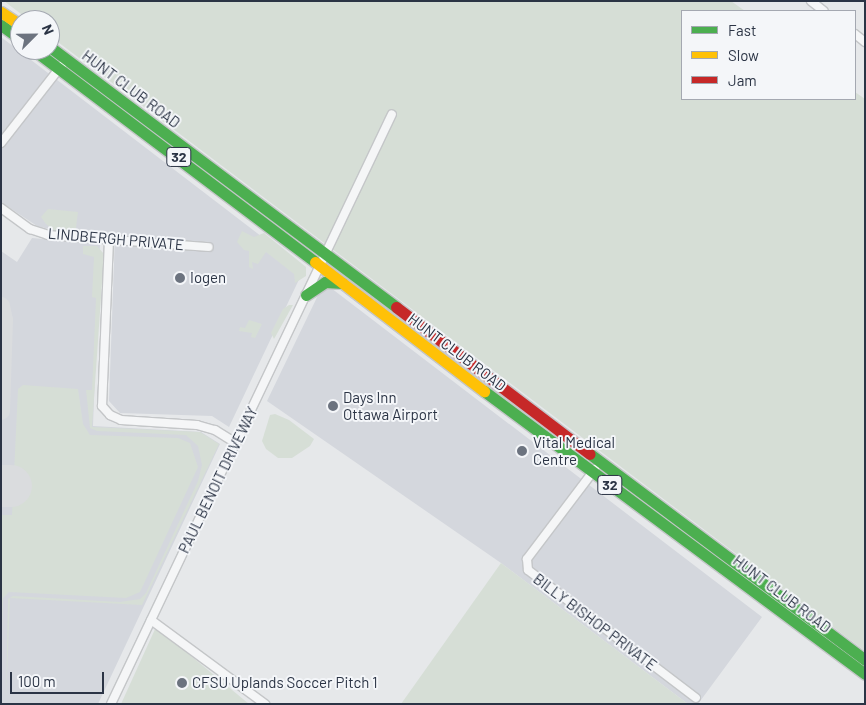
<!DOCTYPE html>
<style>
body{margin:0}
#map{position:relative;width:866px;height:705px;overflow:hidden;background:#e6e8ea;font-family:Barlow,sans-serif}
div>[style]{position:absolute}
.built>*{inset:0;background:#d4d7dd}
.green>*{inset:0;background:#d6ded6}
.taxiway>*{height:18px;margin:-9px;padding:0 9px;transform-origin:9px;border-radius:9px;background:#dadcde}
.runway>*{height:42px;margin:-21px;padding:0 21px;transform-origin:21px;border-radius:21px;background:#dadcde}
.roads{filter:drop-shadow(1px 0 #c4c6c8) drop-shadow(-1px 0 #c4c6c8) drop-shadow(0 1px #c4c6c8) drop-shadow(0 -1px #c4c6c8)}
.street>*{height:8px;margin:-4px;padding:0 4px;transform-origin:4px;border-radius:4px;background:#f5f6f7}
.fast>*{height:11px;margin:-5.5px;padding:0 5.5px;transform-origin:5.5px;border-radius:5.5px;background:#4caf50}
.slow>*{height:11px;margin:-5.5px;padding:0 5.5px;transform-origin:5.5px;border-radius:5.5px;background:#ffc107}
.jam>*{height:11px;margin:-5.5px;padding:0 5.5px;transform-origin:5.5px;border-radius:5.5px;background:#c62828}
.dots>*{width:14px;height:14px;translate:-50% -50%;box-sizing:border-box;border:2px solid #f4f6f9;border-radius:50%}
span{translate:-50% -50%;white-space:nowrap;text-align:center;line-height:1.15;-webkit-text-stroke:4px #f4f6f9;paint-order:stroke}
.shield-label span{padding:1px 4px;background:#f4f6f9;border:1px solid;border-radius:4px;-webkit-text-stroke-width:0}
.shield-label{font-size:14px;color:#2b3445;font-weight:700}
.street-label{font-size:15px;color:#2b3445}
.poi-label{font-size:15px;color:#2b3445}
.left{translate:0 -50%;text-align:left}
.frame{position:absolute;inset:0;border:2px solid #2b3445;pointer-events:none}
.legend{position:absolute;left:681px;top:10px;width:175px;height:90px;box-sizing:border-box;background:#f4f6f9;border:1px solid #a4a8b1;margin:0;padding:6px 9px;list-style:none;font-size:15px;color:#2b3445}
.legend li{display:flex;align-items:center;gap:10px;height:25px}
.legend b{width:25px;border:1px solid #a4a8b1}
.north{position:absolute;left:10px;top:10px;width:50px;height:50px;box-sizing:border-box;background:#f4f6f9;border:1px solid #a4a8b1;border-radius:50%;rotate:67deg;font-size:14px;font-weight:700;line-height:20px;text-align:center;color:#2b3445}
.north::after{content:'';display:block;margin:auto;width:18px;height:22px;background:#6c737f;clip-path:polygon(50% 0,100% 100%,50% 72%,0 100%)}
.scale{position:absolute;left:10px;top:672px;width:94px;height:22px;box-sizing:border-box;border:2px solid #2b3445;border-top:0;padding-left:6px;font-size:15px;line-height:18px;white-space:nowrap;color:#2b3445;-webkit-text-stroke:4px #f4f6f9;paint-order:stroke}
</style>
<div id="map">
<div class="built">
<div style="clip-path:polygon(1px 37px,304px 269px,229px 427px,212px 416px,120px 413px,109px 401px,115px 236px,60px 232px,37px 226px,1px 202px)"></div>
<div style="clip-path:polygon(32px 238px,100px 244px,93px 426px,201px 432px,220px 444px,98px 704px,1px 704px,1px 251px,17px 262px)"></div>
<div style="clip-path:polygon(331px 288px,762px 617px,698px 704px,688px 704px,501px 563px,267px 401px,321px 289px)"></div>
</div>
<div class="green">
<div style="clip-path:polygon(4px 1px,731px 1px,745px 11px,682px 11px,682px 99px,855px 99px,855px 92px,865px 99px,865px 651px,50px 36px,50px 20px,29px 20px)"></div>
<div style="clip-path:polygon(48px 209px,78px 212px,75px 235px,58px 233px,46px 224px,41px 217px)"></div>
<div style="clip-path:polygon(242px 231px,254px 237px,264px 233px,306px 267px,306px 276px,295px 283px,294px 274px,266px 252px,258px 264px,252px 262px,253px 269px,249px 267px,249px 251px,244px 250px,237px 242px)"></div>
<div style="clip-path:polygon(83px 246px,97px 246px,104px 254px,92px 427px,200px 432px,219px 444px,142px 605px,10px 598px,6px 702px,8px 599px,13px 596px,120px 602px,140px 599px,146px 593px,198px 481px,202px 465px,198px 446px,186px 435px,97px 431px,90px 428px,86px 390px,92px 390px,96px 298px,92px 297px,94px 257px,83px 254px)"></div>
<div style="clip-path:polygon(289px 305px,293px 305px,274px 339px,271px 333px,283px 309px)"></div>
<div style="clip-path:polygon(249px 320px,262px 324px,255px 338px,251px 337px,252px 333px,239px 331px,240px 327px,245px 328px)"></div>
<div style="clip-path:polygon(23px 385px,78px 389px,83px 424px,90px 435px,178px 438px,190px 443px,198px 467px,140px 592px,126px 598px,9px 592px,3px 598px,1px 656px,1px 515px,12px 515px,18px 389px)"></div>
<div style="clip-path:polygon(275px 414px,289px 420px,314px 439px,310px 446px,292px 458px,278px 458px,266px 449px,262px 441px,270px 415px)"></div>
<div style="clip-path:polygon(501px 563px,688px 704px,401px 704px)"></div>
<div style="clip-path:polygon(156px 627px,249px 704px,121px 704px)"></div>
</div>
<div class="taxiway">
<div style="left:1px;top:306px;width:14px;rotate:78deg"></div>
<div style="left:4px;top:320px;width:91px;rotate:91.9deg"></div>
</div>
<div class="runway">
<div style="left:1px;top:486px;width:10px"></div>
</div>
<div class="roads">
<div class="street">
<div style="left:811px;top:1px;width:16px;rotate:38deg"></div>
<div style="left:855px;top:34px;width:13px;rotate:39deg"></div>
<div style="left:1px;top:143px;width:99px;rotate:-52deg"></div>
<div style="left:1px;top:208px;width:36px;rotate:36deg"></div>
<div style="left:30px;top:229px;width:19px;rotate:18deg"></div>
<div style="left:48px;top:235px;width:161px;rotate:4.3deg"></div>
<div style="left:109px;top:240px;width:166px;rotate:92.4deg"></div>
<div style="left:102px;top:406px;width:12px;rotate:48deg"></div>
<div style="left:110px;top:415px;width:12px;rotate:24deg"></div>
<div style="left:121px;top:420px;width:76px;rotate:3.8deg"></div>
<div style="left:197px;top:425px;width:19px;rotate:16deg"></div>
<div style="left:215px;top:430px;width:25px;rotate:32deg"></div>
<div style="left:595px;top:469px;width:113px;rotate:127.1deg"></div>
<div style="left:527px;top:559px;width:11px;rotate:85deg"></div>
<div style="left:528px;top:570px;width:211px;rotate:37.3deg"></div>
<div style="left:151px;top:620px;width:142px;rotate:36.4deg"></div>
<div style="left:111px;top:704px;width:653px;rotate:-64.53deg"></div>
</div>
<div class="fast">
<div style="left:1px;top:25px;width:24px;rotate:36deg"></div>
<div style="left:50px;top:47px;width:433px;rotate:36.9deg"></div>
<div style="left:34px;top:50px;width:352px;rotate:37deg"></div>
<div style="left:306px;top:295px;width:23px;rotate:-34deg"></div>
<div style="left:325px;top:282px;width:17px;rotate:3deg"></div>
<div style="left:484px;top:391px;width:475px;rotate:36.6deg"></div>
<div style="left:590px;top:454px;width:344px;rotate:36.8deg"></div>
</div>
<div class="slow">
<div style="left:1px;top:12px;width:23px;rotate:34deg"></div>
<div style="left:315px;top:262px;width:213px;rotate:37.4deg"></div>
</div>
<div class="jam">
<div style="left:396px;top:307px;width:243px;rotate:37.2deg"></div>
</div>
</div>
<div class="dots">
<div style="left:180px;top:278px;background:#6c737f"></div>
<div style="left:333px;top:406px;background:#6c737f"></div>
<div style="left:522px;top:451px;background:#6c737f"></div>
<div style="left:182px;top:683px;background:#6c737f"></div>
</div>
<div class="shield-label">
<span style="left:179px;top:157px">32</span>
<span style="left:610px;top:485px">32</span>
</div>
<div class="street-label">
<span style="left:131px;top:89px;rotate:37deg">HUNT CLUB ROAD</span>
<span style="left:116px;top:239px;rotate:5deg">LINDBERGH PRIVATE</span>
<span style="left:457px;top:352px;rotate:37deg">HUNT CLUB ROAD</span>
<span style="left:218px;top:480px;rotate:-64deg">PAUL BENOIT DRIVEWAY</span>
<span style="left:782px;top:594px;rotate:37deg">HUNT CLUB ROAD</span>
<span style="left:595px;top:622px;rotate:37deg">BILLY BISHOP PRIVATE</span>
</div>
<div class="poi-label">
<span class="left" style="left:190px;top:278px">Iogen</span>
<span class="left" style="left:343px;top:406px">Days Inn<br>Ottawa Airport</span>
<span class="left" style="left:533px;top:451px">Vital Medical<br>Centre</span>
<span class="left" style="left:192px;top:683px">CFSU Uplands Soccer Pitch 1</span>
</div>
<div class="frame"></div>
<ul class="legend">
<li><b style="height:6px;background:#4caf50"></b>Fast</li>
<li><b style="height:6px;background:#ffc107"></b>Slow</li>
<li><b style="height:6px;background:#c62828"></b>Jam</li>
</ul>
<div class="north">N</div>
<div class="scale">100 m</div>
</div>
